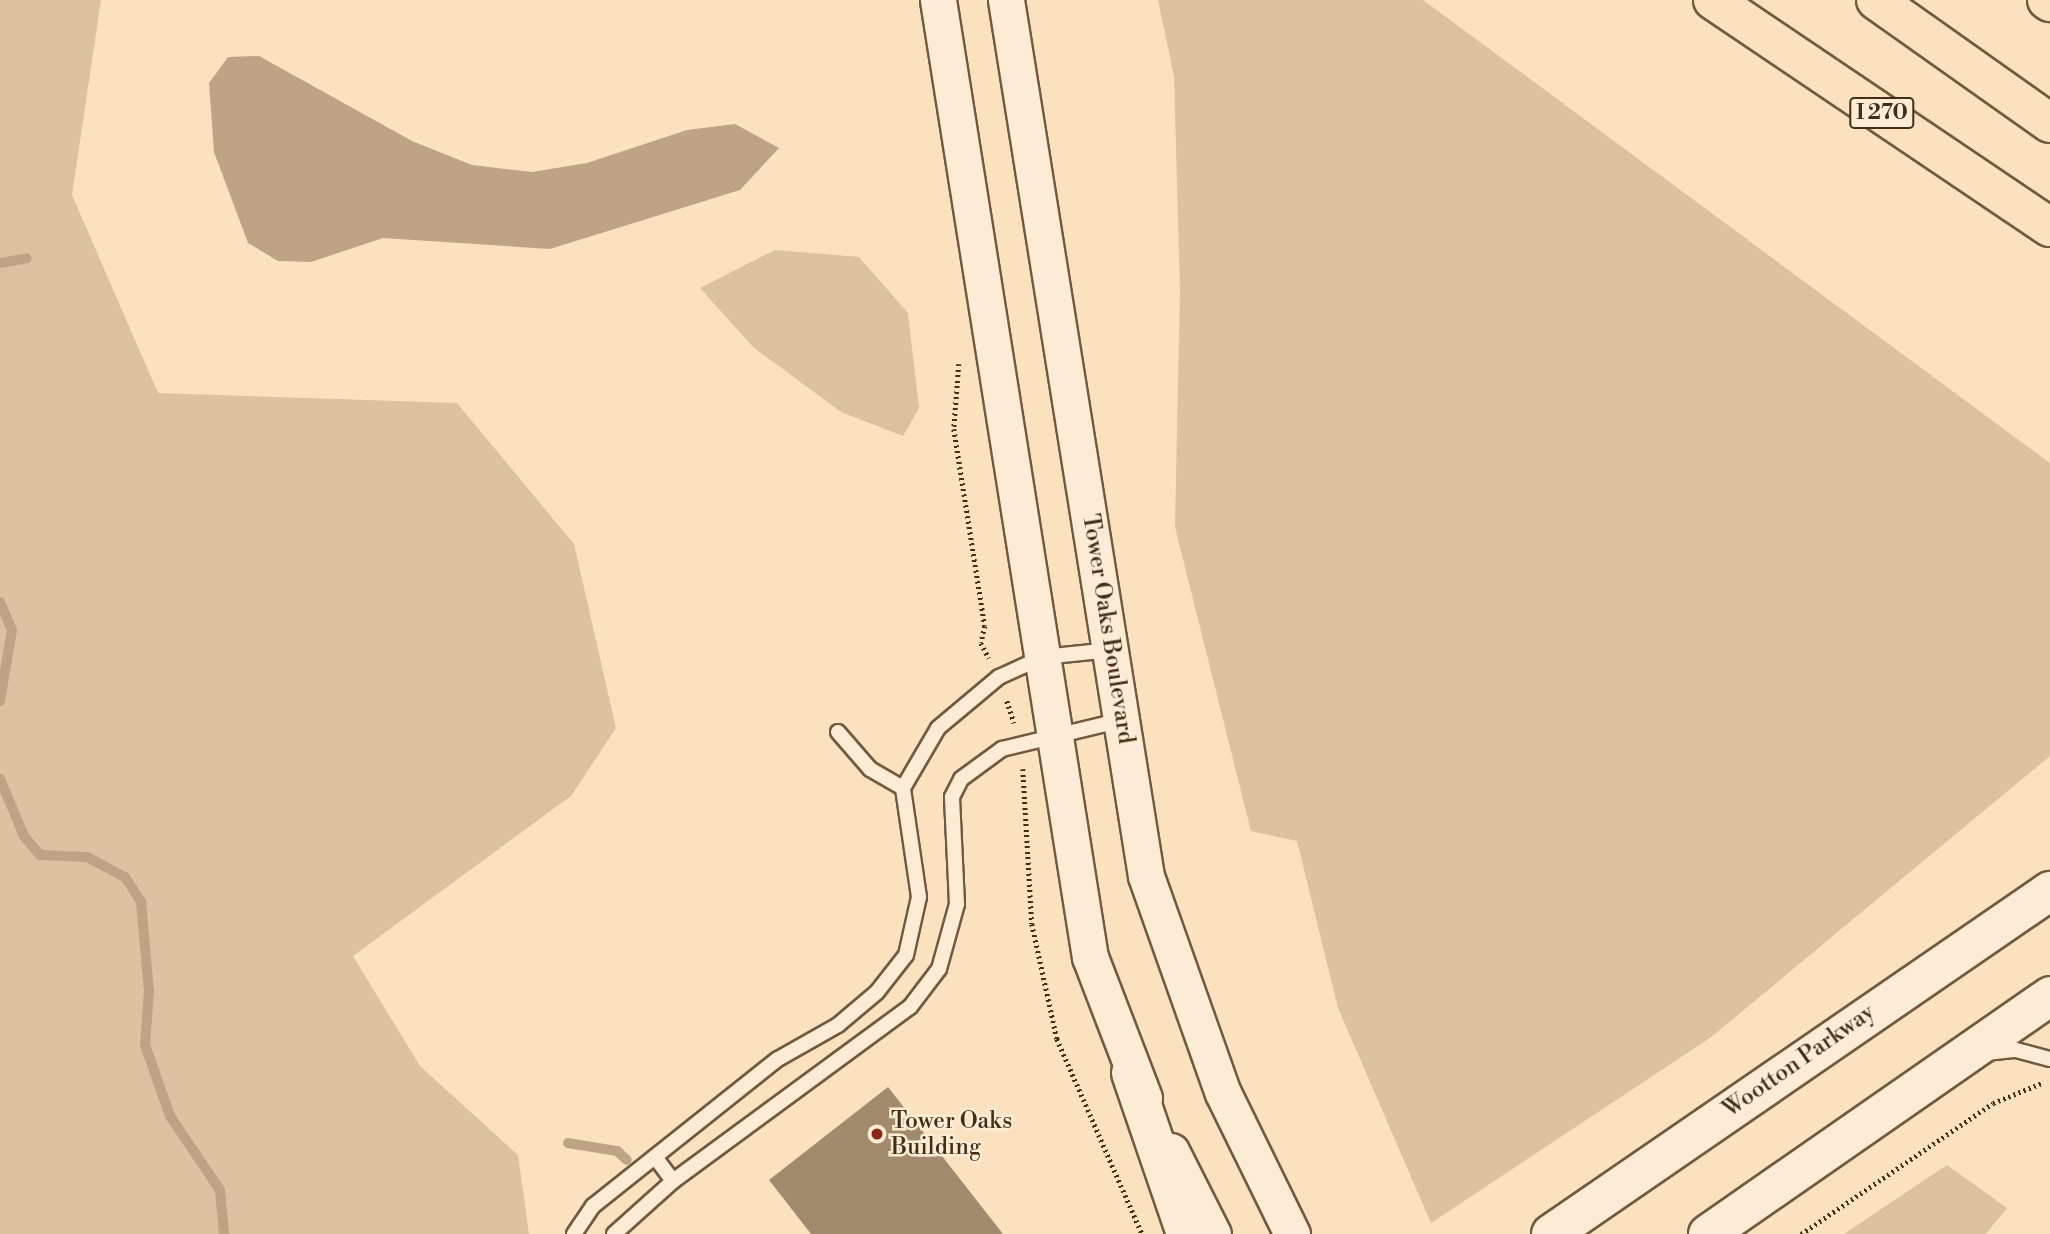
<!DOCTYPE html>
<style>
body{margin:0}
#map{position:relative;width:2050px;height:1234px;overflow:hidden;background:#fae2bf;font-family:"Libre Bodoni",serif}
div>[style]{position:absolute}
.green>*{inset:0;background:#dbc3a2}
.water>*{inset:0;background:#bca485}
.stream>*{height:10px;margin:-5px;padding:0 5px;transform-origin:5px;border-radius:5px;background:#bca485}
.building>*{inset:0;background:#a28b6c}
.path>*{height:4.5px;margin-top:-2.25px;transform-origin:0;background:repeating-linear-gradient(90deg,#432d13 0 2px,transparent 0 5.5px)}
.roads{filter:drop-shadow(2px 0 #715a3e) drop-shadow(-2px 0 #715a3e) drop-shadow(0 2px #715a3e) drop-shadow(0 -2px #715a3e)}
.service>*{height:14px;margin:-7px;padding:0 7px;transform-origin:7px;border-radius:7px;background:#fcecd5}
.tertiary>*{height:35px;margin:-17.5px;padding:0 17.5px;transform-origin:17.5px;border-radius:17.5px;background:#fcecd5}
.secondary>*{height:38px;margin:-19px;padding:0 19px;transform-origin:19px;border-radius:19px;background:#fcecd5}
.motorway>*{height:38px;margin:-19px;padding:0 19px;transform-origin:19px;border-radius:19px;background:#fae2bf}
.dots>*{width:19px;height:19px;translate:-50% -50%;box-sizing:border-box;border:4px solid #fcecd5;border-radius:50%}
span{translate:-50% -50%;white-space:nowrap;text-align:center;line-height:1.15;-webkit-text-stroke:5px #fcecd5;paint-order:stroke}
.shield-label span{padding:2px 5px;background:#fcecd5;border:2px solid;border-radius:5px;-webkit-text-stroke-width:0}
.shield-label{font-size:21px;color:#432d13;font-weight:700}
.street-label{font-size:23px;color:#432d13}
.poi-label{font-size:23px;color:#432d13}
.left{translate:0 -50%;text-align:left}
</style>
<div id="map">
<div class="green">
<div style="clip-path:polygon(0 0,101px 0,72px 195px,158px 393px,457px 403px,574px 544px,616px 728px,571px 796px,353px 956px,420px 1066px,518px 1155px,529px 1234px,0 1234px)"></div>
<div style="clip-path:polygon(1158px 0,1423px 0,2050px 463px,2050px 756px,1710px 1038px,1431px 1223px,1338px 1008px,1297px 841px,1251px 831px,1175px 527px,1180px 290px,1174px 76px)"></div>
<div style="clip-path:polygon(775px 250px,859px 257px,908px 313px,919px 408px,903px 436px,841px 412px,753px 347px,700px 288px)"></div>
<div style="clip-path:polygon(1947px 1165px,2007px 1208px,1986px 1234px,1844px 1234px)"></div>
</div>
<div class="water">
<div style="clip-path:polygon(259px 56px,412px 141px,472px 165px,532px 172px,587px 163px,687px 130px,735px 124px,779px 148px,740px 190px,550px 249px,383px 238px,311px 262px,278px 261px,248px 243px,214px 152px,209px 83px,228px 57px)"></div>
</div>
<div class="stream">
<div style="left:0;top:263px;width:27px;rotate:-10deg"></div>
<div style="left:0;top:602px;width:30px;rotate:67deg"></div>
<div style="left:12px;top:630px;width:72px;rotate:99.6deg"></div>
<div style="left:0;top:779px;width:62px;rotate:67.2deg"></div>
<div style="left:24px;top:836px;width:25px;rotate:50deg"></div>
<div style="left:40px;top:855px;width:47px;rotate:2.4deg"></div>
<div style="left:87px;top:857px;width:43px;rotate:27.8deg"></div>
<div style="left:125px;top:877px;width:30px;rotate:57deg"></div>
<div style="left:141px;top:902px;width:89px;rotate:84.9deg"></div>
<div style="left:149px;top:991px;width:54px;rotate:94.2deg"></div>
<div style="left:145px;top:1045px;width:75px;rotate:70.6deg"></div>
<div style="left:170px;top:1116px;width:89px;rotate:56deg"></div>
<div style="left:220px;top:1190px;width:44px;rotate:84.8deg"></div>
<div style="left:568px;top:1143px;width:50px;rotate:9.3deg"></div>
<div style="left:617px;top:1151px;width:13px;rotate:42deg"></div>
</div>
<div class="building">
<div style="clip-path:polygon(888px 1087px,1003px 1234px,811px 1234px,769px 1180px)"></div>
</div>
<div class="path">
<div style="left:959px;top:364px;width:65px;rotate:94.4deg"></div>
<div style="left:954px;top:429px;width:199px;rotate:81.1deg"></div>
<div style="left:985px;top:626px;width:17px;rotate:103deg"></div>
<div style="left:981px;top:643px;width:17px;rotate:62deg"></div>
<div style="left:1007px;top:701px;width:23px;rotate:72deg"></div>
<div style="left:1023px;top:769px;width:155px;rotate:86.7deg"></div>
<div style="left:1032px;top:924px;width:118px;rotate:77.7deg"></div>
<div style="left:1057px;top:1039px;width:213px;rotate:66.4deg"></div>
<div style="left:1801px;top:1234px;width:232px;rotate:-34.3deg"></div>
<div style="left:1993px;top:1103px;width:53px;rotate:-22.2deg"></div>
</div>
<div class="roads">
<div class="service">
<div style="left:838px;top:732px;width:49px;rotate:49.1deg"></div>
<div style="left:870px;top:769px;width:38px;rotate:30deg"></div>
<div style="left:1986px;top:1053px;width:30px;rotate:-6deg"></div>
<div style="left:2016px;top:1050px;width:35px;rotate:15deg"></div>
<div style="left:655px;top:1157px;width:30px;rotate:53deg"></div>
<div style="left:574px;top:1234px;width:34px;rotate:-56deg"></div>
<div style="left:593px;top:1206px;width:236px;rotate:-38.5deg"></div>
<div style="left:778px;top:1059px;width:69px;rotate:-29.5deg"></div>
<div style="left:838px;top:1025px;width:51px;rotate:-40.2deg"></div>
<div style="left:877px;top:992px;width:47px;rotate:-51.9deg"></div>
<div style="left:906px;top:955px;width:59px;rotate:-77.4deg"></div>
<div style="left:919px;top:897px;width:110px;rotate:-98.4deg"></div>
<div style="left:903px;top:788px;width:69px;rotate:-59.7deg"></div>
<div style="left:938px;top:728px;width:80px;rotate:-39.9deg"></div>
<div style="left:999px;top:677px;width:48px;rotate:-24.4deg"></div>
<div style="left:1043px;top:657px;width:68px;rotate:-5.9deg"></div>
<div style="left:614px;top:1234px;width:79px;rotate:-41.9deg"></div>
<div style="left:673px;top:1181px;width:294px;rotate:-36.3deg"></div>
<div style="left:910px;top:1007px;width:48px;rotate:-52.7deg"></div>
<div style="left:939px;top:969px;width:67px;rotate:-74.5deg"></div>
<div style="left:957px;top:904px;width:107px;rotate:-92.7deg"></div>
<div style="left:952px;top:797px;width:20px;rotate:-63deg"></div>
<div style="left:961px;top:779px;width:51px;rotate:-36.2deg"></div>
<div style="left:1002px;top:749px;width:123px;rotate:-13.6deg"></div>
</div>
<div class="tertiary">
<div style="left:938px;top:0;width:969px;rotate:80.98deg"></div>
<div style="left:1090px;top:957px;width:151px;rotate:69deg"></div>
<div style="left:1006px;top:0;width:887px;rotate:80.92deg"></div>
<div style="left:1146px;top:876px;width:230px;rotate:70.5deg"></div>
<div style="left:1223px;top:1093px;width:157px;rotate:63.9deg"></div>
<div style="left:1171px;top:1151px;width:93px;rotate:63.2deg"></div>
</div>
<div class="secondary">
<div style="left:1131px;top:1073px;width:170px;rotate:71.1deg"></div>
<div style="left:1551px;top:1234px;width:606px;rotate:-34.5deg"></div>
<div style="left:1708px;top:1234px;width:417px;rotate:-34.8deg"></div>
</div>
<div class="motorway">
<div style="left:1713px;top:0;width:406px;rotate:34deg"></div>
<div style="left:1876px;top:0;width:213px;rotate:35.3deg"></div>
<div style="left:2047px;top:0;width:4px;rotate:34deg"></div>
</div>
</div>
<div class="dots">
<div style="left:877px;top:1134px;background:#8f2418"></div>
</div>
<div class="shield-label">
<span style="left:1882px;top:113px">I 270</span>
</div>
<div class="street-label">
<span style="left:1108px;top:629px;rotate:81deg">Tower Oaks Boulevard</span>
<span style="left:1799px;top:1061px;rotate:-35deg">Wootton Parkway</span>
</div>
<div class="poi-label">
<span class="left" style="left:891px;top:1134px">Tower Oaks<br>Building</span>
</div>
</div>
